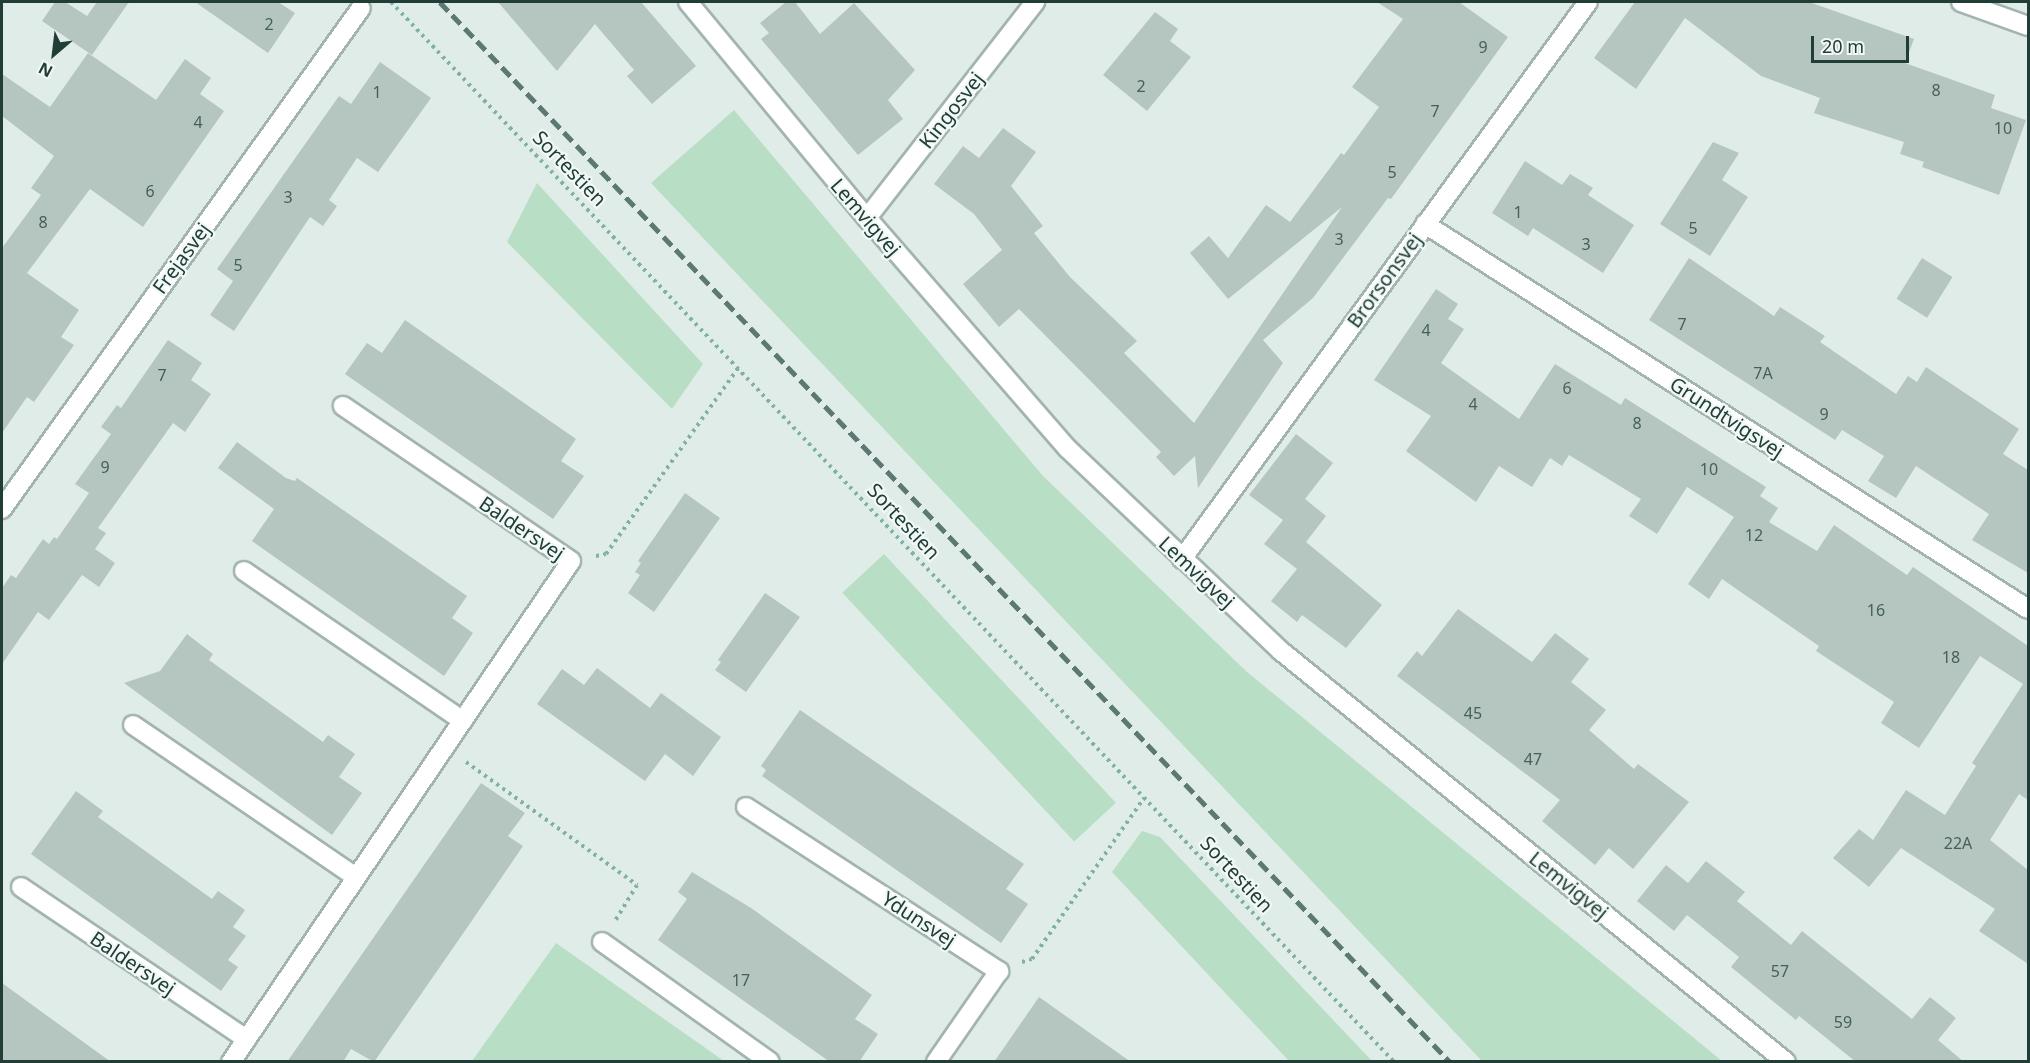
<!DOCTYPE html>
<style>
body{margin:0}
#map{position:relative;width:2030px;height:1063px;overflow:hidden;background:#e0ece8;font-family:"Noto Sans",sans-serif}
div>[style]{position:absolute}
.green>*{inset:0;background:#b8dec6;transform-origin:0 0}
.building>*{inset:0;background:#b5c6c1;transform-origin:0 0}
.path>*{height:4px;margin-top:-2px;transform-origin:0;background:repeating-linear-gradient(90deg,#80b0a6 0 3px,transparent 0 7.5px)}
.roads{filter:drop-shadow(2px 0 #a3b4b0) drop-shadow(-2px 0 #a3b4b0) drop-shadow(0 2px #a3b4b0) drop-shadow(0 -2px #a3b4b0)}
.minor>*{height:18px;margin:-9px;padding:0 9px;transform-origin:9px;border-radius:9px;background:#fff}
.rail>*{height:4.5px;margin-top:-2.25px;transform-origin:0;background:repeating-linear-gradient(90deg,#5b7873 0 12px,transparent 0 18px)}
span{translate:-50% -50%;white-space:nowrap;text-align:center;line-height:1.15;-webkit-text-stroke:4.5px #f1f8f5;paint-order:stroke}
.number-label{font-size:16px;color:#455f5a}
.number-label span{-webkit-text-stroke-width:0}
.street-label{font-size:20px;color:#203d38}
.frame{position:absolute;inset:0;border:3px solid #203d38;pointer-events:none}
.north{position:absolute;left:24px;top:24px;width:60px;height:60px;-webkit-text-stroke:4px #f1f8f5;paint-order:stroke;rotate:208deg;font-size:16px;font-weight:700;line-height:24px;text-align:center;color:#203d38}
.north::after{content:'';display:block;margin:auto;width:21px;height:27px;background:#203d38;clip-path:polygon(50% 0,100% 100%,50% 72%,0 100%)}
.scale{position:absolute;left:1811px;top:36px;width:98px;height:27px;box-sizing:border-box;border:3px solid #203d38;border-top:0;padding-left:8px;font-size:18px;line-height:21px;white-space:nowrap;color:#203d38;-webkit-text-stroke:4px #f1f8f5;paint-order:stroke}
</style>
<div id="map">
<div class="green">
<div style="clip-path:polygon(734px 110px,1043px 476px,1247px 672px,1722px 1061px,1482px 1061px,651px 183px)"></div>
<div style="clip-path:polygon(537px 183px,703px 364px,672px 409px,507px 242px)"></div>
<div style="left:884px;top:554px;width:340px;height:57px;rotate:47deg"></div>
<div style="clip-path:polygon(1142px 831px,1160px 837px,1372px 1061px,1289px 1061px,1112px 872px)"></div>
<div style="clip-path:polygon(556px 943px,724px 1061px,472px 1061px)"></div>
</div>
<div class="building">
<div style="clip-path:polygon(55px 2px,65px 2px,87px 16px,97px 2px,129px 2px,92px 55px,42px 21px)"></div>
<div style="clip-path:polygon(195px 2px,278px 2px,295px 13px,268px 53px)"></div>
<div style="clip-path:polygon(498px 2px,641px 2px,696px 66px,652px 104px,627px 76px,634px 70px,595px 24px,557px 71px)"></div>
<div style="clip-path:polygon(786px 2px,795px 2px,820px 34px,854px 3px,915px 70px,888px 100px,903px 119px,858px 155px,761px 39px,769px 33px,760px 23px)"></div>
<div style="clip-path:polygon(1377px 2px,1459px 2px,1508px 37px,1391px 199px,1388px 198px,1313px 298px,1263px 340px,1283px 363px,1198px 488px,1195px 456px,1174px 476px,1156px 457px,1161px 452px,1019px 309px,999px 327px,963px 284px,1002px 250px,974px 214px,934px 184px,963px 146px,979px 158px,1003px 128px,1036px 152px,1011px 186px,1043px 226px,1034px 233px,1070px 277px,1137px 341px,1124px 353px,1194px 423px,1342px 207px,1228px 299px,1190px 253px,1209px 236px,1228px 258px,1266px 205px,1290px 222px,1341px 153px,1344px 155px,1379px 107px,1352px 87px,1403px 19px)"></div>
<div style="clip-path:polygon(1635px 2px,1809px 2px,1914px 39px,1905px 63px,1995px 95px,1991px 108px,2026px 120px,1999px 195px,1922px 167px,1924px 162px,1900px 154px,1904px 142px,1814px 113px,1820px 98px,1761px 76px,1685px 18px,1636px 89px,1594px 58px)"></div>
<div style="clip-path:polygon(1155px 12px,1178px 29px,1170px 41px,1191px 57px,1147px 111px,1103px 75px)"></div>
<div style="clip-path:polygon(88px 53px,156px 100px,185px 59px,211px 78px,200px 94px,224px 111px,143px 227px,90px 189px,27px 273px,79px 310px,61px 337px,74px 345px,34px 402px,27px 397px,2px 433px,2px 248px,41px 195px,31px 188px,54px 156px,2px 116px,2px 74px,50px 107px)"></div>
<div style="clip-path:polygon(380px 62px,431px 98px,378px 172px,357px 158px,329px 200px,337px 206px,323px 226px,310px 217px,234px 331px,210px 315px,233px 281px,217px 269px,339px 96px,351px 104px)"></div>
<div style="clip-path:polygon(1713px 142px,1739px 153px,1722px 180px,1748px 197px,1710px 256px,1660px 224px)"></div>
<div style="clip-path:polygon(1525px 161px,1562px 185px,1570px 174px,1593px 188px,1588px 195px,1634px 225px,1603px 273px,1533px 228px,1528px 236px,1492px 213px)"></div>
<div style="clip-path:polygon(1689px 258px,1774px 316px,1780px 307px,1825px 336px,1820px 342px,1896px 394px,1908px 376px,1917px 382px,1926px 367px,2019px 429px,2003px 454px,2028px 470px,2028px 573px,1972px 540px,1989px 514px,1916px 466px,1896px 498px,1868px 481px,1884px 456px,1842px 430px,1835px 440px,1649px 320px)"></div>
<div style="left:1922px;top:258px;width:36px;height:48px;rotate:32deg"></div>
<div style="clip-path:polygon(1436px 289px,1458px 304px,1448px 319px,1464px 329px,1441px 363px,1519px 419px,1555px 364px,1621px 405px,1625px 398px,1766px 487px,1760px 496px,1778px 508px,1769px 522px,1817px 551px,1834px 525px,1907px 575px,1913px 567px,2028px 646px,2028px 800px,2019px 794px,1990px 840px,2028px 870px,2028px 964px,1979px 931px,1995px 909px,1901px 848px,1869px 887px,1833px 858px,1859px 829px,1873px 840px,1906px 790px,1945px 815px,1976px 766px,1972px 763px,2023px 684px,1980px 656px,1919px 748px,1881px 723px,1894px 702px,1816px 651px,1819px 646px,1722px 579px,1709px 599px,1688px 584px,1734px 517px,1687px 487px,1657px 534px,1629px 516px,1641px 499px,1569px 455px,1562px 466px,1550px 458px,1532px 487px,1499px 466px,1476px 502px,1406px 451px,1431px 416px,1374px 380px)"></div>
<div style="clip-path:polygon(405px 320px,576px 439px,561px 461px,584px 476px,553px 519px,345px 374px,367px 343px,382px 353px)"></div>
<div style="clip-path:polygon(168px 340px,202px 363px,191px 380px,211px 394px,185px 432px,173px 423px,98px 528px,106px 533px,95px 549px,115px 563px,99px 587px,82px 575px,49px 620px,38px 612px,2px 664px,2px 588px,11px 575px,16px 578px,43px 539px,49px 544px,54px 537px,57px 539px,89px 493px,75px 484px,111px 434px,101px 427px,117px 405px,121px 408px)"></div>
<div style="clip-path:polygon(1296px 434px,1333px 463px,1305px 499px,1326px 516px,1306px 542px,1382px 605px,1346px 648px,1302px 615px,1297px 622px,1271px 601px,1297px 569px,1264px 544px,1283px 520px,1249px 495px)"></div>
<div style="clip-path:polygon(237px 442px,286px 478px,295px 481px,297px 478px,467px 596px,452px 618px,473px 633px,444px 676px,252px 541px,274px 509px,218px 468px)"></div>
<div style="clip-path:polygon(685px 493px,720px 518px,654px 612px,628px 593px,640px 575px,635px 572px,641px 563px,638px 561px)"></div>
<div style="clip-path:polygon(765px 593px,800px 617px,746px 692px,715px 670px,721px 662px,718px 660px)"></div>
<div style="clip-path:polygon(1458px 609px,1532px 662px,1555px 633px,1589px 659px,1571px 682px,1606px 710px,1589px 730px,1634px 769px,1638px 764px,1689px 802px,1633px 869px,1609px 848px,1595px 865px,1542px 821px,1560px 800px,1397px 676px,1417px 651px,1422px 656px)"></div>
<div style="clip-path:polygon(187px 634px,213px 654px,209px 660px,323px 742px,328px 735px,355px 754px,339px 777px,362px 793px,332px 835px,124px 683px,160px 671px)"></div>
<div style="clip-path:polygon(597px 668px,650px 708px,661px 693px,721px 737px,693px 776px,665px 754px,645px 781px,537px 704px,562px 669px,584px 685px)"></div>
<div style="clip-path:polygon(800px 710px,1024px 864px,1006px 889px,1028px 904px,1001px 943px,762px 776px,766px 770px,761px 766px)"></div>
<div style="clip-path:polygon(481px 783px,525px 813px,508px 836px,523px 846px,471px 922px,374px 1062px,351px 1049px,343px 1062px,287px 1062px)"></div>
<div style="clip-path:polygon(76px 791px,103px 811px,98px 817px,212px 899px,218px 891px,245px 910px,233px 927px,246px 936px,228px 960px,238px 967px,221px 991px,31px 854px)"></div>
<div style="clip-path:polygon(1706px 861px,1745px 892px,1737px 901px,1791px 945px,1802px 931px,1912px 1019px,1930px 997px,1956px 1018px,1938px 1040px,1964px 1062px,1856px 1062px,1799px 1016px,1796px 1020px,1731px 967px,1739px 957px,1687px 915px,1674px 931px,1637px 901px,1666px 865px,1688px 883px)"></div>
<div style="clip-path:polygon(692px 872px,751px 908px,872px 995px,855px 1019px,878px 1034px,859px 1062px,830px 1062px,658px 940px,687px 899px,678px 892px)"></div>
<div style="clip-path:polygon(2px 983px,35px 1007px,111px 1062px,2px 1062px)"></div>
<div style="clip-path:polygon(1039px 997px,1087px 1031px,1131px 1062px,994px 1062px)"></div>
</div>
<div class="path">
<div style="left:391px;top:2px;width:1459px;rotate:46.58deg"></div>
<div style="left:596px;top:556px;width:10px;rotate:-11deg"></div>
<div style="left:606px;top:554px;width:229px;rotate:-54.6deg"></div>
<div style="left:466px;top:762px;width:211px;rotate:35.7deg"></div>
<div style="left:637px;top:885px;width:42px;rotate:121.4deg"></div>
<div style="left:1022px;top:962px;width:10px;rotate:-17deg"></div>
<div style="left:1032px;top:959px;width:196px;rotate:-55.2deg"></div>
</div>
<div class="roads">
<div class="minor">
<div style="left:688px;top:2px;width:281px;rotate:50.4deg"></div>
<div style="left:867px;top:218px;width:306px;rotate:49deg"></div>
<div style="left:1068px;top:449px;width:294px;rotate:43.5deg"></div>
<div style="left:1281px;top:651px;width:651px;rotate:39.14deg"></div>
<div style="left:1961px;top:2px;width:71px;rotate:19.7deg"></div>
<div style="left:867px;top:218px;width:274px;rotate:-52.1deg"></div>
<div style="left:1425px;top:224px;width:715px;rotate:32.56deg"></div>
<div style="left:2px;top:509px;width:616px;rotate:-54.38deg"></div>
<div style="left:1182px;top:559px;width:689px;rotate:-53.91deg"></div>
<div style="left:244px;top:571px;width:265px;rotate:34.4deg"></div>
<div style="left:133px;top:725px;width:270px;rotate:34.3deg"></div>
<div style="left:746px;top:807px;width:302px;rotate:33deg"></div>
<div style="left:999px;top:971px;width:111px;rotate:124.7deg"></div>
<div style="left:21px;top:887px;width:272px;rotate:34deg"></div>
<div style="left:602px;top:942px;width:206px;rotate:35.5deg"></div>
<div style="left:231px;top:1062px;width:605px;rotate:-55.84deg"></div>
<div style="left:571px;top:561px;width:276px;rotate:-145.8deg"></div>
</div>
</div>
<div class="rail">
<div style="left:440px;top:2px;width:1464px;rotate:46.38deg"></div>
</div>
<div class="number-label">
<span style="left:269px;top:24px">2</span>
<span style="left:1483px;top:47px">9</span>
<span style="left:1141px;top:86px">2</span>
<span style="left:1936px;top:90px">8</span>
<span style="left:377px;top:92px">1</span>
<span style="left:1435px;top:111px">7</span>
<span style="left:198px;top:122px">4</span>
<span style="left:2003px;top:128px">10</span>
<span style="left:1392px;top:172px">5</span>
<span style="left:150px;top:191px">6</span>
<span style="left:288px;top:197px">3</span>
<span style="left:1518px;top:212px">1</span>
<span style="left:43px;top:222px">8</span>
<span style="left:1693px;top:228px">5</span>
<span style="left:1339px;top:239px">3</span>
<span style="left:1586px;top:244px">3</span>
<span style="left:238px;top:265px">5</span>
<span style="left:1682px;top:324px">7</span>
<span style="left:1426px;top:330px">4</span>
<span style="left:1763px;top:373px">7A</span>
<span style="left:162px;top:375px">7</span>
<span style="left:1567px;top:388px">6</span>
<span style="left:1473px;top:404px">4</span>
<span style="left:1824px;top:414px">9</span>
<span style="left:1637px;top:423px">8</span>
<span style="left:105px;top:467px">9</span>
<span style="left:1709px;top:469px">10</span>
<span style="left:1754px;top:535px">12</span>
<span style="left:1876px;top:610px">16</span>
<span style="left:1951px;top:657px">18</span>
<span style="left:1473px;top:713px">45</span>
<span style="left:1533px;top:759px">47</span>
<span style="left:1958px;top:843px">22A</span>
<span style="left:1780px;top:971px">57</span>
<span style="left:741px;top:980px">17</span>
<span style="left:1843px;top:1022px">59</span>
</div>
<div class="street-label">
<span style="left:951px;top:110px;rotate:-52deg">Kingosvej</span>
<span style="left:570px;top:168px;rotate:46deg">Sortestien</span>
<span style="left:866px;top:217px;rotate:49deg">Lemvigvej</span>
<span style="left:181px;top:258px;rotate:-54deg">Frejasvej</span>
<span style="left:1384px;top:280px;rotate:-54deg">Brorsonsvej</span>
<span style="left:1727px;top:417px;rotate:33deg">Grundtvigsvej</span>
<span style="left:904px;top:521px;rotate:47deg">Sortestien</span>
<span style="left:522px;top:528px;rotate:34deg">Baldersvej</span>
<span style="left:1197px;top:572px;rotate:43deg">Lemvigvej</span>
<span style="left:1237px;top:874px;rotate:47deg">Sortestien</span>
<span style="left:1569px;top:885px;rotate:39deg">Lemvigvej</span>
<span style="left:919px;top:919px;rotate:33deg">Ydunsvej</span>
<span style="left:133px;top:963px;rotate:34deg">Baldersvej</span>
</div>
<div class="frame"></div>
<div class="north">N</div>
<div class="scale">20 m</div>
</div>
